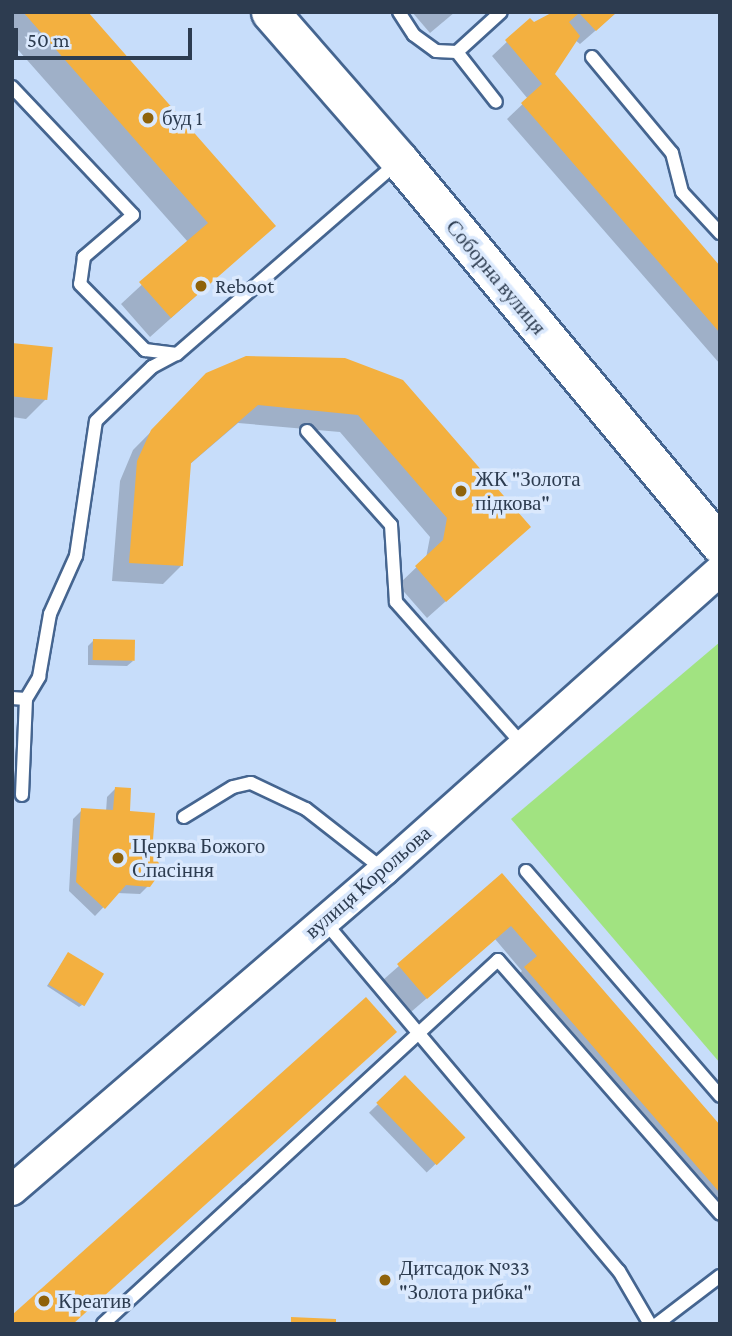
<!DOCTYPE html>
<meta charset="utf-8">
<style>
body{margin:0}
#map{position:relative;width:732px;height:1336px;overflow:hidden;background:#c7ddfa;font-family:"Crimson Pro",serif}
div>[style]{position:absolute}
.green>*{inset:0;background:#a1e381}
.shadow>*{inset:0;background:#0003;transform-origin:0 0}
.building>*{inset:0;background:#f3b040;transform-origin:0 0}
.roads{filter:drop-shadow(2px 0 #456590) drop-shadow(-2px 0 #456590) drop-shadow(0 2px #456590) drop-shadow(0 -2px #456590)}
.service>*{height:12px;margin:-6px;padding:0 6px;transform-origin:6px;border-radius:6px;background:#fff}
.tertiary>*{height:30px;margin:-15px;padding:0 15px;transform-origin:15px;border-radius:15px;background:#fff}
.primary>*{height:37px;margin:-18.5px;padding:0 18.5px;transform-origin:18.5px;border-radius:18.5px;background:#fff}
.dots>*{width:19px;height:19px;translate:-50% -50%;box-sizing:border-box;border:4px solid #dbe9fd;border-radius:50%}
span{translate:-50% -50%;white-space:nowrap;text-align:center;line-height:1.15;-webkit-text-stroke:7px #dbe9fd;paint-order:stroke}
.poi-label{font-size:21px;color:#2d3c50}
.left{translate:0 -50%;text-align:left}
.street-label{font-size:21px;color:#2d3c50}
.frame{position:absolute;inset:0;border:14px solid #2d3c50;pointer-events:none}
.scale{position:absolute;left:14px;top:28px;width:178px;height:32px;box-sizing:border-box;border:4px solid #2d3c50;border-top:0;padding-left:9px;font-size:21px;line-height:24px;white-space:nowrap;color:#2d3c50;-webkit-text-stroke:5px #dbe9fd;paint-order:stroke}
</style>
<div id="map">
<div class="green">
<div style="clip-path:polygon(720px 642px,720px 1063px,511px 819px)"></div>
</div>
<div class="shadow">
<div style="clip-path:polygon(12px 12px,86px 12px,274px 226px,150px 337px,121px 304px,188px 242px,12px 43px)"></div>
<div style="clip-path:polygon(412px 12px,455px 12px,430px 33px)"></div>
<div style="clip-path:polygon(552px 12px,617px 12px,580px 44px,575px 40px,552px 74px,720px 268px,720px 364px,507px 119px,528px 99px,492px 56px,530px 20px,534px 25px,544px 17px,547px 20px)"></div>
<div style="clip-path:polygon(12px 345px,46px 399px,26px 419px,12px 417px)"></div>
<div style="clip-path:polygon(345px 360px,510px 544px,427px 618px,398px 585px,426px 558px,430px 537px,340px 432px,238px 423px,189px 465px,182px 565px,163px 584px,112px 581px,120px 481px,133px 450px,207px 375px)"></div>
<div style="clip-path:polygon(94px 640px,133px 661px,127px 666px,88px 665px,88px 646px)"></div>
<div style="clip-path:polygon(115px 789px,128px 813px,149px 885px,140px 894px,117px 893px,95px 916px,69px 891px,73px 819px,82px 810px,106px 812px,107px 797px)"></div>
<div style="clip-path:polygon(501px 876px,720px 1127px,720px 1225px,510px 983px,522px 971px,495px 939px,411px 1012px,383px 980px)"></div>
<div style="clip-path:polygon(66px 957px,82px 1005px,79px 1007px,47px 986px)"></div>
<div style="left:405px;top:1078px;width:83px;height:50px;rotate:46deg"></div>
</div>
<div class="building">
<div style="clip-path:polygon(23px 12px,88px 12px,276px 226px,171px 318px,139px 282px,208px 223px)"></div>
<div style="clip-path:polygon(553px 12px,617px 12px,596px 31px,579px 13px,569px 22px,580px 36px,555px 74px,720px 266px,720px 333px,521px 103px,542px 84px,505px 40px,530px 18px,534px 22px)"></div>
<div style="left:12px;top:343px;width:41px;height:53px;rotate:6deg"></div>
<div style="clip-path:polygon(246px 356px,345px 358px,403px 380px,531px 527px,446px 602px,415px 566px,443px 540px,447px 518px,358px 415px,258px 405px,191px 463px,183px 566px,129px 563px,137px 461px,151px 430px,206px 373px)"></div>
<div style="left:93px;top:639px;width:42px;height:21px;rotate:1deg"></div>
<div style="clip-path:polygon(115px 787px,131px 788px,130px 811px,155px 813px,152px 853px,163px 869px,150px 887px,126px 885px,105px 909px,76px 882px,81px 808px,113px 810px)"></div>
<div style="clip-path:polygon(502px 873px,720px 1125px,720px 1193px,524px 967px,537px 956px,511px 926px,427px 999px,397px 964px)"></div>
<div style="left:68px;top:952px;width:42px;height:38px;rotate:31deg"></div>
<div style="clip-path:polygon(366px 997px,397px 1032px,73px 1324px,12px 1324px,12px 1315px)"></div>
<div style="left:405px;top:1075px;width:87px;height:40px;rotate:46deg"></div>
<div style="clip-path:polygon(291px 1317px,336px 1319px,336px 1324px,291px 1324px)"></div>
</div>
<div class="roads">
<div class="service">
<div style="left:399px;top:12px;width:27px;rotate:57deg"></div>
<div style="left:414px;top:35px;width:27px;rotate:36deg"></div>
<div style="left:436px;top:51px;width:21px;rotate:3deg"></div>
<div style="left:457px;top:52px;width:59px;rotate:-42.3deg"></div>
<div style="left:457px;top:52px;width:63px;rotate:52deg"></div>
<div style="left:592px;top:57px;width:125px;rotate:50.2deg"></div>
<div style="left:672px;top:153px;width:40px;rotate:75.6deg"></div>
<div style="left:682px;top:192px;width:56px;rotate:47.2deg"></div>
<div style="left:12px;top:87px;width:176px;rotate:46.6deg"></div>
<div style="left:133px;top:215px;width:65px;rotate:139.4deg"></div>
<div style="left:84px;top:257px;width:27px;rotate:98deg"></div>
<div style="left:80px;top:284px;width:93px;rotate:45.4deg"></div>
<div style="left:145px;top:350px;width:32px;rotate:7deg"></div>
<div style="left:177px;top:354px;width:291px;rotate:-41deg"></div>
<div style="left:307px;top:431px;width:126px;rotate:48.2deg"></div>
<div style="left:391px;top:525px;width:77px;rotate:86.3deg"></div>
<div style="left:396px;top:602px;width:191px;rotate:48.4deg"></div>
<div style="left:12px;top:698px;width:14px;rotate:4deg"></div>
<div style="left:26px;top:699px;width:96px;rotate:92.4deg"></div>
<div style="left:26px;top:699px;width:26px;rotate:-59deg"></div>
<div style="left:39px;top:677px;width:64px;rotate:-80.1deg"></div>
<div style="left:50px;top:614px;width:64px;rotate:-65.9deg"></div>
<div style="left:76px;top:556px;width:136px;rotate:-81.6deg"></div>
<div style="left:96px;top:421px;width:78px;rotate:-44deg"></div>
<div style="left:152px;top:367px;width:27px;rotate:-28deg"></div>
<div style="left:184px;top:817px;width:57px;rotate:-31.5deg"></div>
<div style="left:233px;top:787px;width:18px;rotate:-13deg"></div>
<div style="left:251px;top:783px;width:61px;rotate:25.3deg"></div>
<div style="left:306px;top:809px;width:99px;rotate:38deg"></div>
<div style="left:526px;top:871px;width:297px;rotate:49.2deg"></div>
<div style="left:324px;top:921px;width:458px;rotate:49.9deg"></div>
<div style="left:619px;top:1271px;width:61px;rotate:59.7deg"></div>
<div style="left:103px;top:1324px;width:537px;rotate:-42.66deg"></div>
<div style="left:498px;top:960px;width:337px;rotate:48.8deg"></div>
<div style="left:657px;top:1324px;width:79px;rotate:-37.3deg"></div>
</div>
<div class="tertiary">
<div style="left:12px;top:1190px;width:491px;rotate:-40.7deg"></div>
<div style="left:384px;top:870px;width:450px;rotate:-41.7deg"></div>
</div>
<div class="primary">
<div style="left:270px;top:12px;width:196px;rotate:48.9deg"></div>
<div style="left:399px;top:160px;width:501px;rotate:50.18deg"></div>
</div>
</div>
<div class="dots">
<div style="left:148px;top:118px;background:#8f620a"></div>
<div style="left:201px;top:286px;background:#8f620a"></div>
<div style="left:461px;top:491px;background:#8f620a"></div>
<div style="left:118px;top:858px;background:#8f620a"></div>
<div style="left:385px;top:1280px;background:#8f620a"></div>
<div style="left:44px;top:1301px;background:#8f620a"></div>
</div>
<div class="poi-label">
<span class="left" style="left:162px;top:118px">буд 1</span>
<span class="left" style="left:215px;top:286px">Reboot</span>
<span class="left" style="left:475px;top:491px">ЖК "Золота<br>підкова"</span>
<span class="left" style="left:132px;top:858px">Церква Божого<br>Спасіння</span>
<span class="left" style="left:399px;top:1280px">Дитсадок №33<br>"Золота рибка"</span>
<span class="left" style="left:58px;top:1301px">Креатив</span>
</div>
<div class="street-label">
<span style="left:496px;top:277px;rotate:50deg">Соборна вулиця</span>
<span style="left:368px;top:882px;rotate:-41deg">вулиця Корольова</span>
</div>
<div class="frame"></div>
<div class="scale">50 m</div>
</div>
